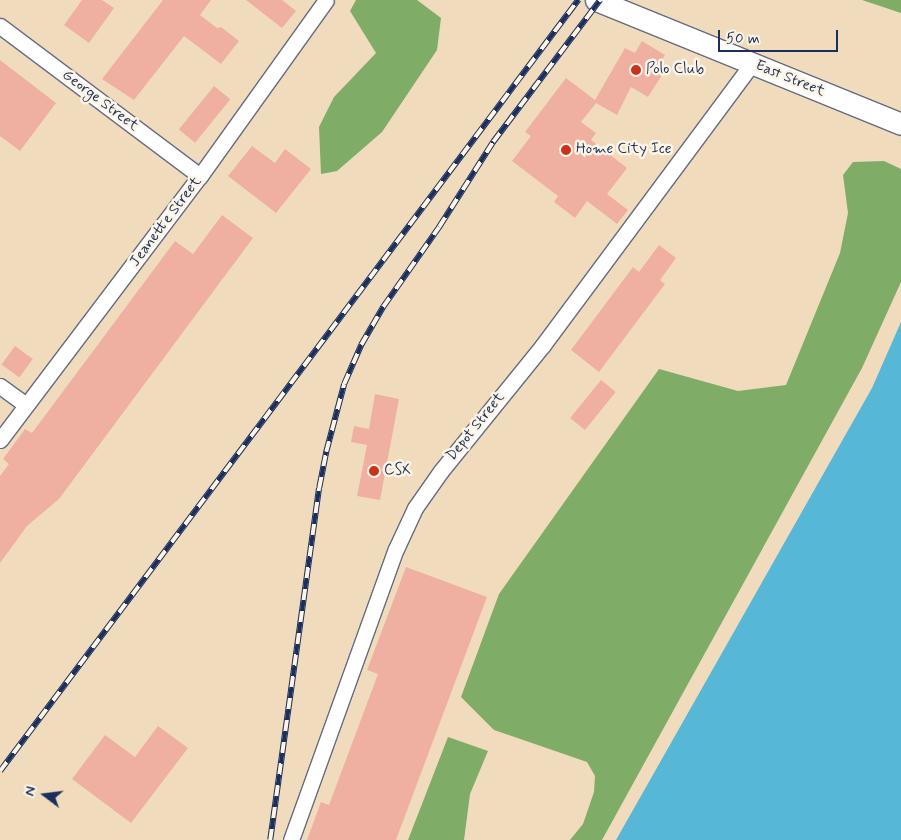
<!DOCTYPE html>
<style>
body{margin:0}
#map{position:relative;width:901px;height:840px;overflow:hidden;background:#f0dcbc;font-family:Mynerve,sans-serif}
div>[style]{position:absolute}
.forest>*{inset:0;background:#7fac66}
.water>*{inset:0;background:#57b7d6}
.building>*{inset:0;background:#f0b0a1;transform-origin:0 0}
.roads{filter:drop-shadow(1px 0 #666c7f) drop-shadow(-1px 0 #666c7f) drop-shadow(0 1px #666c7f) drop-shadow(0 -1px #666c7f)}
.minor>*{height:15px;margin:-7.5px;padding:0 7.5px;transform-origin:7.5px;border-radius:7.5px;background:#fff}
.secondary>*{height:21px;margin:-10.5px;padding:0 10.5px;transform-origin:10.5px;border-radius:10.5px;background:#fff}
.rail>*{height:5.5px;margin-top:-2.75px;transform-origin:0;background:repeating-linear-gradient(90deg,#fcf5e5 0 11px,#1b2f5e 0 22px);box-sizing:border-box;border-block:1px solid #1b2f5e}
.dots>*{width:14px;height:14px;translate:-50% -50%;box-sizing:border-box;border:2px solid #fcf5e5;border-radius:50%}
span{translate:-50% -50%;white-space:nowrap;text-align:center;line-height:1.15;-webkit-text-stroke:5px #fcf5e5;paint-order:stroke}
.poi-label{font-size:15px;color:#1b2f5e}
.left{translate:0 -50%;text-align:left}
.street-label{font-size:15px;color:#1b2f5e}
.north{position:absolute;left:20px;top:770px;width:50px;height:50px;-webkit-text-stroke:4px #fcf5e5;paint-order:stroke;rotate:285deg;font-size:14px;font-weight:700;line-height:20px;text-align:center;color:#1b2f5e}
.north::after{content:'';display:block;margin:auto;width:18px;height:22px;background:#1b2f5e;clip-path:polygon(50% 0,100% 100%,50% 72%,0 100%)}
.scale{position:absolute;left:718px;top:30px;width:120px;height:22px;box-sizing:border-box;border:2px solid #1b2f5e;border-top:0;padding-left:6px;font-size:15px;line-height:18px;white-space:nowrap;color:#1b2f5e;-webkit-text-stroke:4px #fcf5e5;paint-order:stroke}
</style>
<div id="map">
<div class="forest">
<div style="clip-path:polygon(356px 0,417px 0,441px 18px,437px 50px,382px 132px,337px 171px,321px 174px,319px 127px,334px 97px,376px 53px,350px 11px)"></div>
<div style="clip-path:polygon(862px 0,901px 0,901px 13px)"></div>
<div style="clip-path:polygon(884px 161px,901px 169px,901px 282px,862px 368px,602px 840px,570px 840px,583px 824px,594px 792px,595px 776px,587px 762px,494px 730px,461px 697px,499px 594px,659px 369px,738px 391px,786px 385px,840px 253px,848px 213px,843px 175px,853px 162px)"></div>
<div style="clip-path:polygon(448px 737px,488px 751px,470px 794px,464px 840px,408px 840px)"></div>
</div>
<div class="water">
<div style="clip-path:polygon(901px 322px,901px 840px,616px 840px,872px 388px)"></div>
</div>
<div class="building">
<div style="clip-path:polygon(82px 0,102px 0,114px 8px,89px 43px,64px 25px)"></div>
<div style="clip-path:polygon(163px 0,211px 0,200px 15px,217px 28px,221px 27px,239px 41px,221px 64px,184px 36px,134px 100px,102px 79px)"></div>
<div style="clip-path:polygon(246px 0,282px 0,296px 11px,282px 28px)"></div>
<div style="clip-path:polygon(642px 41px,665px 55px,657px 68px,664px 72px,648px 97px,631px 87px,617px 115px,596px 103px,581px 122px,596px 133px,591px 140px,627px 168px,607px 194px,628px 210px,617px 224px,587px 201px,575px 218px,554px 202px,558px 196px,512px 161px,531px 136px,525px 132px,566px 78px,595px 100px,625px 48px,635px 53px)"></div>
<div style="clip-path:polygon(0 60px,56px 103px,20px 151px,0 136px)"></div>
<div style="left:214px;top:86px;width:21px;height:56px;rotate:39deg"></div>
<div style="clip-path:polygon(252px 146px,275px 163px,285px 149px,311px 169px,276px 213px,228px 176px)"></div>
<div style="clip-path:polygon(222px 215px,253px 238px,59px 499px,27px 526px,0 563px,0 476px,9px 464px,3px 459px,25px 429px,32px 433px,175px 241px,193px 254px)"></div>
<div style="clip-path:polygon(659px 245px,676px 258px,660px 280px,665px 284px,599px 372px,571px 350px,633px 267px,639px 272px)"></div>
<div style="left:15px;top:346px;width:22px;height:23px;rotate:36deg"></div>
<div style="left:601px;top:380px;width:19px;height:49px;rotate:39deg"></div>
<div style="clip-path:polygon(375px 394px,399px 399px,380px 500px,357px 496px,367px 445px,351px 442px,354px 426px,369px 429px)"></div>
<div style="clip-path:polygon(406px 567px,487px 597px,396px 840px,307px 840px,321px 802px,329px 805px,378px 674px,367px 670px)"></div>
<div style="clip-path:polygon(158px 726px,188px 748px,131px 823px,72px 779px,105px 735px,135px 757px)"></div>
</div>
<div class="roads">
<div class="minor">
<div style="left:0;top:26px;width:250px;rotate:36.9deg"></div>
<div style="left:0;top:386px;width:32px;rotate:36deg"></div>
<div style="left:0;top:440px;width:331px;rotate:-52.9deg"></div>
<div style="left:200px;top:176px;width:216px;rotate:-54.4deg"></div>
<div style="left:291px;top:840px;width:309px;rotate:-70.2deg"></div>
<div style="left:396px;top:549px;width:45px;rotate:-65.1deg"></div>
<div style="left:415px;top:508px;width:45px;rotate:-54.9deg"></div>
<div style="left:441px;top:471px;width:162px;rotate:-51deg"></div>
<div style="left:543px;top:345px;width:350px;rotate:-53.4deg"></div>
</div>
<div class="secondary">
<div style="left:596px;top:0;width:329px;rotate:22.1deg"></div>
</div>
</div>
<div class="rail">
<div style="left:0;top:771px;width:964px;rotate:-53.14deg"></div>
<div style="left:270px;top:840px;width:355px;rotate:-82.1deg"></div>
<div style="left:319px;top:488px;width:37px;rotate:-79deg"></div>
<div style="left:326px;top:452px;width:70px;rotate:-75.2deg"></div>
<div style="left:344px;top:384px;width:43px;rotate:-66.4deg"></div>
<div style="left:361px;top:345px;width:44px;rotate:-59.9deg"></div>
<div style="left:383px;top:307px;width:98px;rotate:-55deg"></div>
<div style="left:439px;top:227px;width:101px;rotate:-57.6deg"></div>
<div style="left:493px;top:142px;width:178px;rotate:-53deg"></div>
</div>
<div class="dots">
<div style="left:636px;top:70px;background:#c8321e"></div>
<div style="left:566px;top:150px;background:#c8321e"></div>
<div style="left:374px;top:471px;background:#c8321e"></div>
</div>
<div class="poi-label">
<span class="left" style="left:646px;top:70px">Polo Club</span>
<span class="left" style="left:576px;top:150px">Home City Ice</span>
<span class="left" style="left:384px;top:471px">CSX</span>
</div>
<div class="street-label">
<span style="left:790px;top:79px;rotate:22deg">East Street</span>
<span style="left:100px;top:101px;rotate:37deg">George Street</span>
<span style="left:166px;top:222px;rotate:-53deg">Jeanette Street</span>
<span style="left:476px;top:427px;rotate:-51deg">Depot Street</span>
</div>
<div class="north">N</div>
<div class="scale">50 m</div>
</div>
